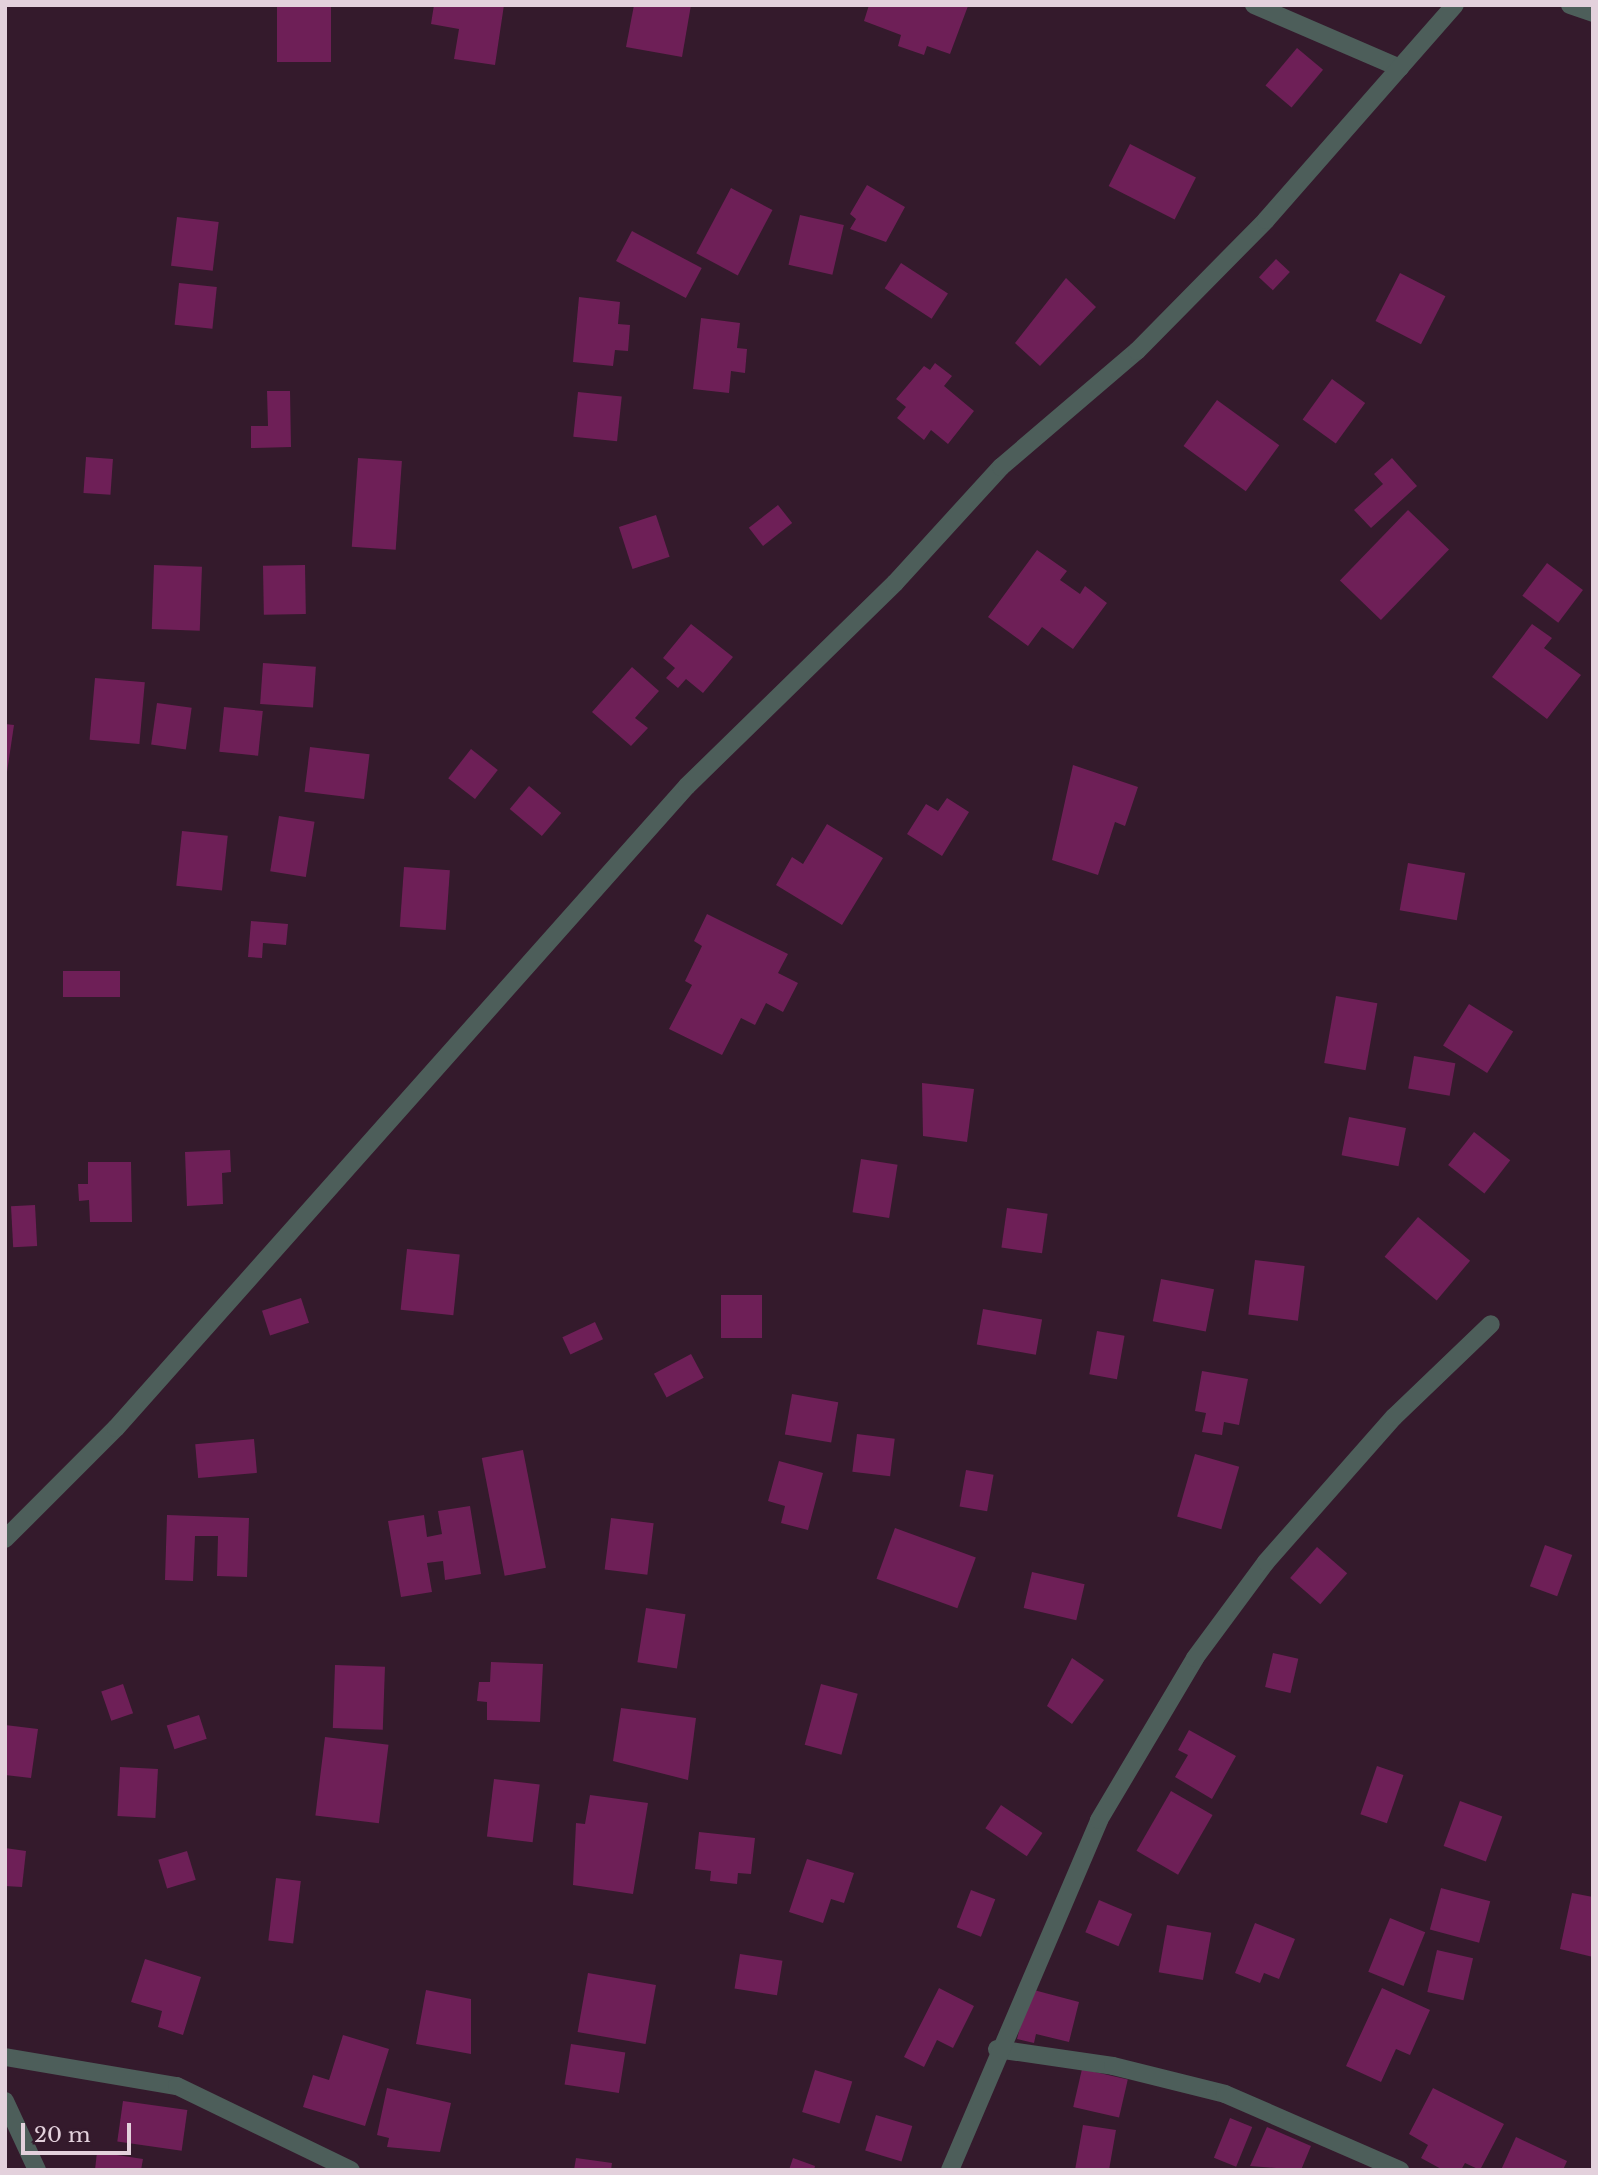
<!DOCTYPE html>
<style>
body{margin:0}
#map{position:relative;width:1598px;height:2175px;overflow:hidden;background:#341a2c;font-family:"Libre Baskerville",serif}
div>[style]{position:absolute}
.building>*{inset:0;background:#6e1f57;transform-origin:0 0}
.minor>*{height:18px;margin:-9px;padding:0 9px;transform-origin:9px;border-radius:9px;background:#4d5e5a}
span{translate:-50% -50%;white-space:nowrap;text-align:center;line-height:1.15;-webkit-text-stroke:5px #341a2c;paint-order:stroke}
.frame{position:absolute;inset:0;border:7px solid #e3d1dc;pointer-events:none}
.scale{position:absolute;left:21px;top:2123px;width:110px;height:32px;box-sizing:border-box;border:4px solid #e3d1dc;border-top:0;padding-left:9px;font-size:21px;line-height:24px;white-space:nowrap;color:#e3d1dc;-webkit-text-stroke:5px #341a2c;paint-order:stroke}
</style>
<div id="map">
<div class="building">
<div style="left:277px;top:5px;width:54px;height:57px"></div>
<div style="clip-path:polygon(434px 5px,504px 5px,495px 65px,454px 59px,459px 29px,431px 24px)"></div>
<div style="clip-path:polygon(634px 5px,691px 5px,682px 57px,626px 47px)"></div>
<div style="clip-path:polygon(869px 5px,966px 5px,968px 6px,950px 54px,927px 46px,924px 55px,898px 46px,901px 35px,864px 21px)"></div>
<div style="left:1297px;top:48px;width:34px;height:49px;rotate:40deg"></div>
<div style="left:1130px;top:144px;width:74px;height:47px;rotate:27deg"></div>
<div style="clip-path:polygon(867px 185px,905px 207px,886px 242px,850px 229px,856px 219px,850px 214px)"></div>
<div style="left:731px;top:188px;width:47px;height:74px;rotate:28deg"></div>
<div style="left:800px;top:215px;width:45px;height:51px;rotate:13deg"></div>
<div style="left:177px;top:217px;width:42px;height:49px;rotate:7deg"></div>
<div style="left:632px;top:231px;width:79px;height:34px;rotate:28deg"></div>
<div style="left:1276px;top:259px;width:19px;height:25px;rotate:43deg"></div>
<div style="left:901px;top:263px;width:56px;height:30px;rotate:33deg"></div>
<div style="left:1400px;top:273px;width:51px;height:54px;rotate:27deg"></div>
<div style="clip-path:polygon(1066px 278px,1096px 307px,1040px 366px,1015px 343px)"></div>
<div style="left:179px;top:283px;width:38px;height:42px;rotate:6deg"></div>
<div style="clip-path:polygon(579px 297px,620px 302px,618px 324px,630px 325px,628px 351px,615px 350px,613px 366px,573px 362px)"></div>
<div style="clip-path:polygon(701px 318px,740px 323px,737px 348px,747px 349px,745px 373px,731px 371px,729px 393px,693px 389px)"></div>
<div style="clip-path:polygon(935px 363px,952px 376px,944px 386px,974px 411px,948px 444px,931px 430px,924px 440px,897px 418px,906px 407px,896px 399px,924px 366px,930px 370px)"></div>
<div style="left:1332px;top:379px;width:41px;height:50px;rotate:36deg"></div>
<div style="clip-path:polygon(267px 391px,290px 391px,291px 447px,251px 448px,251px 426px,268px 426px)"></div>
<div style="left:578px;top:392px;width:44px;height:45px;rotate:6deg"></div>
<div style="left:1217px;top:400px;width:77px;height:57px;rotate:36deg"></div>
<div style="left:86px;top:457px;width:27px;height:36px;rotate:4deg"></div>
<div style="left:358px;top:458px;width:44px;height:89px;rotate:4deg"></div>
<div style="clip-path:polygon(1392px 458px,1417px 486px,1371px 528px,1354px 510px,1383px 484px,1374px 474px)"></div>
<div style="left:778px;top:505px;width:23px;height:37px;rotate:52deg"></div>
<div style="left:1408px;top:510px;width:57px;height:98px;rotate:44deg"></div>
<div style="left:656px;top:515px;width:44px;height:39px;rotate:72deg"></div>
<div style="clip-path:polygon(1037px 550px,1067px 571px,1060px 580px,1080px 594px,1085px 586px,1107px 603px,1073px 649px,1042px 627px,1028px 646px,988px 617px)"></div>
<div style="left:1547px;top:563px;width:45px;height:41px;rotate:37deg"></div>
<div style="left:154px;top:565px;width:48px;height:64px;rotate:2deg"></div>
<div style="left:305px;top:565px;width:49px;height:42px;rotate:89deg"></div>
<div style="clip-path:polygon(691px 624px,733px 657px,703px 693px,686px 679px,678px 688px,666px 678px,675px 668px,663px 658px)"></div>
<div style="clip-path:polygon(1532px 624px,1552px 638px,1544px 648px,1581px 675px,1547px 719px,1492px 677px)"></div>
<div style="left:263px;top:663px;width:53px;height:41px;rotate:4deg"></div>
<div style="clip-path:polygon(632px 667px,659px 691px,635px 718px,648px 728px,631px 746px,592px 712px)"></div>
<div style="left:95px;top:678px;width:50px;height:62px;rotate:5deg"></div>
<div style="left:157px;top:703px;width:35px;height:42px;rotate:8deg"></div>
<div style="left:224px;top:707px;width:39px;height:45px;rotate:6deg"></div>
<div style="clip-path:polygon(5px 724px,14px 725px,7px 772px,5px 772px)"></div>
<div style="left:310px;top:747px;width:60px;height:45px;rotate:7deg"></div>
<div style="left:471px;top:749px;width:34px;height:37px;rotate:38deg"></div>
<div style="clip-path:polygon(1073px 765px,1138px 787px,1125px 826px,1115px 822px,1098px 875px,1052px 860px)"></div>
<div style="left:529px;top:786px;width:42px;height:30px;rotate:40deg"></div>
<div style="clip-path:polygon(947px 798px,969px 812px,942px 856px,907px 834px,926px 804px,938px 811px)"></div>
<div style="left:279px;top:816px;width:36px;height:56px;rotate:9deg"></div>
<div style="clip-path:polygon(827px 824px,883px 858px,842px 925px,776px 885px,792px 857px,803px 864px)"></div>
<div style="left:182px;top:831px;width:46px;height:55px;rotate:6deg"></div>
<div style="left:1408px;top:863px;width:58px;height:48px;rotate:10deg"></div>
<div style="left:404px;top:867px;width:46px;height:60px;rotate:4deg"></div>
<div style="clip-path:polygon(707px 914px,788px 954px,778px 973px,798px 983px,783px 1012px,766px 1003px,755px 1025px,741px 1018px,722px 1055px,669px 1029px,692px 985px,685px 981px,702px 946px,694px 941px)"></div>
<div style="clip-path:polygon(251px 921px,288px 924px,286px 945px,263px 943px,262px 958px,248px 957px)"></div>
<div style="left:120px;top:971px;width:26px;height:57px;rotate:90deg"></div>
<div style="left:1336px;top:996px;width:42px;height:68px;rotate:10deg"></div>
<div style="left:1469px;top:1004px;width:52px;height:49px;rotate:32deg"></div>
<div style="left:1414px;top:1056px;width:42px;height:33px;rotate:10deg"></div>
<div style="clip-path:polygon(922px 1083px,974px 1089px,967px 1142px,923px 1136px)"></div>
<div style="left:1349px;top:1117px;width:58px;height:39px;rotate:11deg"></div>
<div style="left:1474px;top:1132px;width:46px;height:42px;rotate:38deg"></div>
<div style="clip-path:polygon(230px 1150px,231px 1172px,222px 1173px,223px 1204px,187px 1206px,185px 1152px)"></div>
<div style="left:861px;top:1159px;width:37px;height:54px;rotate:9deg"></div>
<div style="clip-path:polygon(88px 1162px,131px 1162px,132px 1222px,90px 1222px,89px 1200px,79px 1201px,78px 1184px,88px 1184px)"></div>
<div style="left:35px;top:1205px;width:41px;height:24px;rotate:87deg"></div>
<div style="left:1007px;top:1208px;width:41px;height:40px;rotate:8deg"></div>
<div style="left:1418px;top:1217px;width:68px;height:52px;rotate:40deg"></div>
<div style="left:407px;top:1249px;width:53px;height:61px;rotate:6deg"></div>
<div style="left:1255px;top:1260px;width:50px;height:55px;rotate:7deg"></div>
<div style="left:1161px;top:1279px;width:54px;height:43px;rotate:11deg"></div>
<div style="left:721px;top:1295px;width:41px;height:43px"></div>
<div style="left:301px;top:1298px;width:26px;height:41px;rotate:72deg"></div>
<div style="left:983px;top:1309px;width:60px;height:36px;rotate:10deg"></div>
<div style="left:595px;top:1322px;width:19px;height:36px;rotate:65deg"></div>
<div style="left:1097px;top:1331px;width:28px;height:44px;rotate:10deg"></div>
<div style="left:691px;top:1354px;width:27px;height:42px;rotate:62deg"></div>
<div style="clip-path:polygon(1202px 1371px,1248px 1379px,1239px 1425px,1224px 1422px,1222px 1435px,1202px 1432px,1206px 1413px,1195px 1411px)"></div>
<div style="left:792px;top:1394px;width:47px;height:41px;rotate:10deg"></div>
<div style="left:857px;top:1434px;width:38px;height:38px;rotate:7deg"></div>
<div style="left:254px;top:1439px;width:34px;height:59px;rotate:85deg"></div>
<div style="left:523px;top:1450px;width:120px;height:42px;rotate:79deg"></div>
<div style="left:1195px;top:1454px;width:46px;height:65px;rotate:16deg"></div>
<div style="clip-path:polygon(779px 1461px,823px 1473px,808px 1530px,781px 1523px,785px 1506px,768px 1501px)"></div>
<div style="left:966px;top:1470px;width:28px;height:37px;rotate:10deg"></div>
<div style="clip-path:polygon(470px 1506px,481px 1574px,445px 1580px,443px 1561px,427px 1563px,432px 1592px,401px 1597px,388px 1521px,424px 1515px,427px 1537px,442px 1534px,438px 1511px)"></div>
<div style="clip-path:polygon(167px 1515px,249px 1518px,247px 1577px,217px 1576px,218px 1536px,195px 1536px,193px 1581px,165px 1580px)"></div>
<div style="left:611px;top:1518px;width:43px;height:52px;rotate:7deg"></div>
<div style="left:895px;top:1528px;width:86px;height:54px;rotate:20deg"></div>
<div style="left:1545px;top:1545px;width:29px;height:44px;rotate:20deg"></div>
<div style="left:1317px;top:1547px;width:40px;height:41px;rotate:41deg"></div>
<div style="left:1032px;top:1572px;width:54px;height:37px;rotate:13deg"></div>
<div style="left:646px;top:1608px;width:40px;height:55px;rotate:9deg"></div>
<div style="left:1273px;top:1653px;width:26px;height:35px;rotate:13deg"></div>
<div style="clip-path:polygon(1072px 1658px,1104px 1680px,1072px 1724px,1047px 1706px)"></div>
<div style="clip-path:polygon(491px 1662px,543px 1664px,540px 1722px,487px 1720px,487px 1702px,477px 1701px,479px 1682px,490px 1682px)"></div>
<div style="left:335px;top:1665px;width:50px;height:63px;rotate:2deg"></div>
<div style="left:123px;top:1684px;width:31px;height:23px;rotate:71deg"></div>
<div style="left:821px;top:1684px;width:38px;height:63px;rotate:15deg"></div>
<div style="clip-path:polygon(621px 1708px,696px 1718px,688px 1780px,613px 1761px)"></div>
<div style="left:199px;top:1715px;width:25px;height:34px;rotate:72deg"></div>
<div style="clip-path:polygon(5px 1725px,38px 1729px,31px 1778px,5px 1775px)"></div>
<div style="clip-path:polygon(1189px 1730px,1236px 1756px,1212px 1799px,1175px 1777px,1188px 1755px,1178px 1750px)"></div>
<div style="left:325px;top:1737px;width:64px;height:79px;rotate:7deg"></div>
<div style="left:1377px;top:1766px;width:28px;height:51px;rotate:19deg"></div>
<div style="left:120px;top:1767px;width:38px;height:49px;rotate:3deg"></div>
<div style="left:494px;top:1779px;width:46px;height:58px;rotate:7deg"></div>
<div style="left:1171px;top:1791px;width:48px;height:69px;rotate:30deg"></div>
<div style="clip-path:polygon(590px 1795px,648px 1803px,633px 1894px,573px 1885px,576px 1823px,585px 1824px)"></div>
<div style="left:1460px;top:1801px;width:45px;height:48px;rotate:20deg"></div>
<div style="left:1001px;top:1805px;width:50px;height:28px;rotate:34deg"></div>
<div style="clip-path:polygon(699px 1832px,755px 1838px,751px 1874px,738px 1873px,737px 1884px,710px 1881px,711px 1871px,695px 1869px)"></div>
<div style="clip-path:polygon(5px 1848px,26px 1851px,22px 1887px,5px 1886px)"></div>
<div style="left:187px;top:1851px;width:30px;height:30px;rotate:73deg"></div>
<div style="clip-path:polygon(807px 1859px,854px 1873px,844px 1903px,831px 1899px,823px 1923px,789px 1912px)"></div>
<div style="left:276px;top:1878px;width:25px;height:63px;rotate:7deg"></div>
<div style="left:1441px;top:1888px;width:51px;height:43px;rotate:15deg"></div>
<div style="left:971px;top:1890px;width:26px;height:40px;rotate:21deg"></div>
<div style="clip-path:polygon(1572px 1893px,1593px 1897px,1593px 1957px,1560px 1949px)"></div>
<div style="left:1099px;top:1900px;width:36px;height:35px;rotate:23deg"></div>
<div style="left:1390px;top:1918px;width:38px;height:58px;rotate:22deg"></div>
<div style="clip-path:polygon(1255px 1923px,1295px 1939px,1279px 1979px,1264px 1973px,1260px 1983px,1235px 1973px)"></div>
<div style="left:1167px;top:1925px;width:45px;height:48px;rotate:10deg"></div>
<div style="left:1437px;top:1950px;width:37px;height:43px;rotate:13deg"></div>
<div style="left:740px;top:1954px;width:43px;height:35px;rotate:9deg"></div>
<div style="clip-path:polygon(145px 1959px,201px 1977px,183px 2035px,158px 2027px,162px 2011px,131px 2002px)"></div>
<div style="left:588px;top:1973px;width:69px;height:60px;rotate:10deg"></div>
<div style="clip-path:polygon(939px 1988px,974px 2006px,953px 2048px,937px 2040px,924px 2067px,904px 2057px)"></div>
<div style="clip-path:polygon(1382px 1988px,1430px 2010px,1410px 2055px,1396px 2049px,1381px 2082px,1346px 2066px)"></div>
<div style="clip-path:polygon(1030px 1989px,1079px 2002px,1069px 2042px,1036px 2034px,1034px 2043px,1017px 2039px)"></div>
<div style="clip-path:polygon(426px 1990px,471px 1999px,471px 2054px,416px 2044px)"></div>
<div style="clip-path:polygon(343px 2035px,389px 2049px,365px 2126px,303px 2107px,313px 2075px,329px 2080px)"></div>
<div style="left:571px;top:2044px;width:55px;height:41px;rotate:9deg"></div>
<div style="left:1082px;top:2069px;width:47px;height:39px;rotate:13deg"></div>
<div style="left:815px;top:2070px;width:39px;height:44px;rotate:17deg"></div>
<div style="clip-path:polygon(387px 2088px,451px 2103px,440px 2152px,387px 2147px,389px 2138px,377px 2135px)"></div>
<div style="clip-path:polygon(1433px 2088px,1504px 2124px,1480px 2170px,1465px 2163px,1461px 2170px,1443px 2170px,1421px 2158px,1428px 2145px,1409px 2134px)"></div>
<div style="left:123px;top:2101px;width:65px;height:41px;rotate:8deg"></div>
<div style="left:876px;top:2115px;width:38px;height:37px;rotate:17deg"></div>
<div style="left:1230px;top:2118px;width:24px;height:43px;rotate:22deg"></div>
<div style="clip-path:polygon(1083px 2125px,1116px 2130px,1109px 2170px,1075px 2170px)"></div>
<div style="clip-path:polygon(1267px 2127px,1311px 2146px,1301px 2170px,1250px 2166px)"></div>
<div style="clip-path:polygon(1516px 2137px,1567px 2161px,1563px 2170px,1501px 2170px)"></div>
<div style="clip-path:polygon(97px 2152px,143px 2159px,141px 2170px,95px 2170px)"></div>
<div style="clip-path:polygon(576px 2158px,612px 2163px,611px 2170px,574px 2170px)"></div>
<div style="clip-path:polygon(793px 2158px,815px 2166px,814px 2170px,789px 2170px)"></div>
</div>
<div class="minor">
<div style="left:1254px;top:5px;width:159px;rotate:23.3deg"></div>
<div style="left:1570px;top:5px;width:24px;rotate:19deg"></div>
<div style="left:5px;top:1539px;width:157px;rotate:-45deg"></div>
<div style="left:116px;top:1428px;width:859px;rotate:-48.35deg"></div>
<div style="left:687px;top:786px;width:291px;rotate:-44.3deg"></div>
<div style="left:895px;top:583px;width:157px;rotate:-47.6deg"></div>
<div style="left:1001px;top:467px;width:179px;rotate:-40.5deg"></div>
<div style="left:1137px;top:351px;width:184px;rotate:-45.4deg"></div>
<div style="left:1266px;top:220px;width:286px;rotate:-48.7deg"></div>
<div style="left:997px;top:2049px;width:117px;rotate:8.3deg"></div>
<div style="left:1113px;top:2066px;width:115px;rotate:14deg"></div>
<div style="left:1225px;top:2094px;width:191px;rotate:23.5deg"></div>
<div style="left:5px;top:2057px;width:174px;rotate:9.6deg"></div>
<div style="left:177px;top:2086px;width:193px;rotate:25.8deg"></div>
<div style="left:5px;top:2101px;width:76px;rotate:65.1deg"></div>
<div style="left:950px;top:2170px;width:380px;rotate:-66.9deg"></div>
<div style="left:1099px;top:1820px;width:188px;rotate:-59.3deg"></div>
<div style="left:1195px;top:1658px;width:119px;rotate:-53.5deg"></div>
<div style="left:1266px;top:1562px;width:193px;rotate:-48.6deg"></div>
<div style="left:1394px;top:1417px;width:134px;rotate:-43.8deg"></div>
</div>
<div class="frame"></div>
<div class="scale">20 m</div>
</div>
